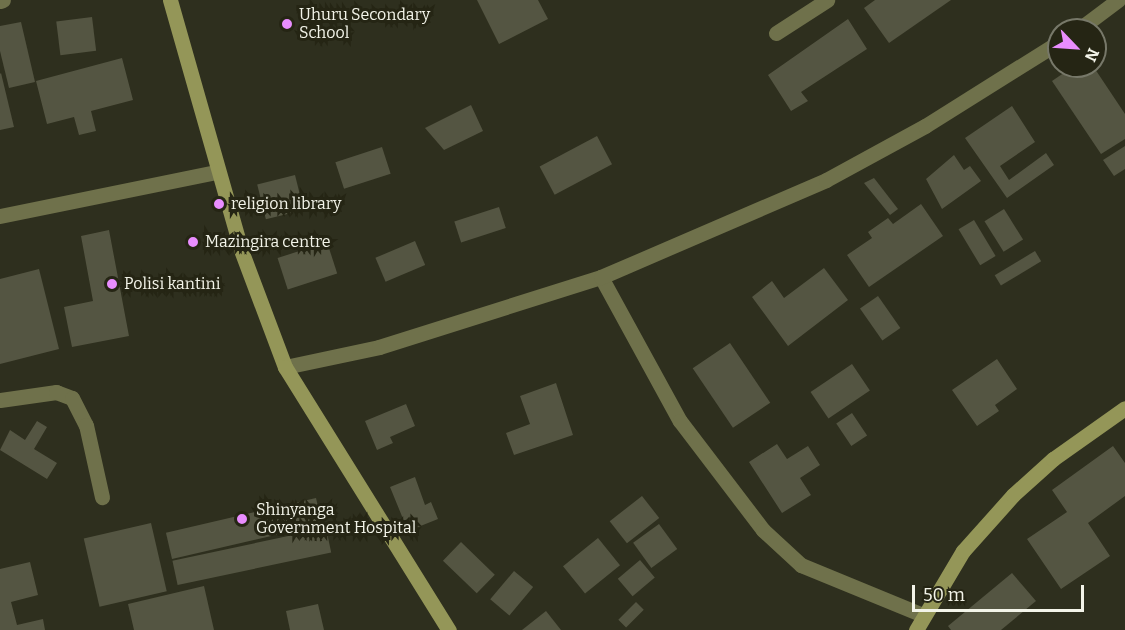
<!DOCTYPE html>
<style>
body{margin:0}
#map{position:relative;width:1125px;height:630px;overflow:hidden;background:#2e2f1e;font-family:Bitter,serif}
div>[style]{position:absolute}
.building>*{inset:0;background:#545542;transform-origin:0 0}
.street>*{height:15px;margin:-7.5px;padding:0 7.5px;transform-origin:7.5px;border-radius:7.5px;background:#6f714b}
.secondary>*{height:15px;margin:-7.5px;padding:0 7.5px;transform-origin:7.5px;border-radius:7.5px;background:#949658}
.dots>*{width:16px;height:16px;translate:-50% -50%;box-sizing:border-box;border:3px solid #252514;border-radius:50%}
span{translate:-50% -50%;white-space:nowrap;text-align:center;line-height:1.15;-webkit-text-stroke:6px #252514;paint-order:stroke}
.poi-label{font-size:16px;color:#f3f4e9}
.left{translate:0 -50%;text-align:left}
.north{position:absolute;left:1047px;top:18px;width:60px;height:60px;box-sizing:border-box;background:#252514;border:2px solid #777869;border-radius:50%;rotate:115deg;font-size:16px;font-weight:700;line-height:24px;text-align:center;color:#f3f4e9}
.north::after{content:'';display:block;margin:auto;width:21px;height:27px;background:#e98dfe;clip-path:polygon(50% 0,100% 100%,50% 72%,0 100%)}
.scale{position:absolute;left:912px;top:585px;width:172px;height:27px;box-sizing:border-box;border:3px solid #f3f4e9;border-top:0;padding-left:8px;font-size:18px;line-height:21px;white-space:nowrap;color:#f3f4e9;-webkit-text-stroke:4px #252514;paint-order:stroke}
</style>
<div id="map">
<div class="building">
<div style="clip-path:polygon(477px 0,538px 0,548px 19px,499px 44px)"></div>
<div style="clip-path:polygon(875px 0,951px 0,889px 43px,864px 8px)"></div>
<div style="left:92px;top:17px;width:34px;height:36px;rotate:83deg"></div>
<div style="clip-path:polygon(848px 19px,867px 49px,801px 92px,808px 101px,791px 111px,768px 75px)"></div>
<div style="clip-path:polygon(21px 22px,35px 82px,9px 88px,0 51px,0 26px)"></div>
<div style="clip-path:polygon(122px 58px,133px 100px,91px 111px,96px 131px,79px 135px,74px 117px,47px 124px,36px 81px)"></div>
<div style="clip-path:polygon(1074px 66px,1093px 66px,1125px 114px,1125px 139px,1101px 154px,1052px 81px)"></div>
<div style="clip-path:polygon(1px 73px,14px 127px,0 130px,0 74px)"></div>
<div style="clip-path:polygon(471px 105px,483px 131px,444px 150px,425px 128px)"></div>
<div style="clip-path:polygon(1012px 106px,1035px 142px,1000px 166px,1009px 180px,1046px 153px,1054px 165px,1007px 198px,965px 138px)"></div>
<div style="left:597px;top:136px;width:32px;height:65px;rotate:62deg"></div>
<div style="clip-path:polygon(1125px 146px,1125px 169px,1114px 176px,1103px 160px)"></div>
<div style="left:382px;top:147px;width:28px;height:49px;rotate:72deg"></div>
<div style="clip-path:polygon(954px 155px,964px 170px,970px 166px,981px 181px,942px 209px,926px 179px)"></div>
<div style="left:295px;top:175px;width:36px;height:39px;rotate:76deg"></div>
<div style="clip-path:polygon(874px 178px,898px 209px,890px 215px,864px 183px)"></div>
<div style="clip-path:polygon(921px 204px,943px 236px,869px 287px,847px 255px,872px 238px,868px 232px,888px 218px,893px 224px)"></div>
<div style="left:499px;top:207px;width:22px;height:47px;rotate:72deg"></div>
<div style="left:1004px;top:209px;width:36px;height:23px;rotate:58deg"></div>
<div style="left:974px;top:220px;width:42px;height:18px;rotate:59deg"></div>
<div style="clip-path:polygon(109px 230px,129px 336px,72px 347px,64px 307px,93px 301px,81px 236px)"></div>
<div style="left:415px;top:241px;width:26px;height:43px;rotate:67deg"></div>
<div style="left:327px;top:242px;width:33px;height:52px;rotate:72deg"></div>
<div style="left:1035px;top:251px;width:12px;height:47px;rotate:59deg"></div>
<div style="clip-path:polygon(824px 268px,848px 300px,788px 346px,752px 297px,772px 281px,784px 298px)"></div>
<div style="clip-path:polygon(39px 269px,59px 349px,0 364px,0 279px)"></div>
<div style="left:878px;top:296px;width:39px;height:22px;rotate:55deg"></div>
<div style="left:730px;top:343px;width:72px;height:45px;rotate:56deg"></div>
<div style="clip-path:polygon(997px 359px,1017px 389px,995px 405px,999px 411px,977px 426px,952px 390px)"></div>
<div style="left:852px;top:364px;width:32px;height:50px;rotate:56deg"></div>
<div style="clip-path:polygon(556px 383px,573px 435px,514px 455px,506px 433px,530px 424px,520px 396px)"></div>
<div style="clip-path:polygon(406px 404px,415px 426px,390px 437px,393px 443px,377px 450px,365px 421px)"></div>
<div style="left:852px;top:413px;width:27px;height:19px;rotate:56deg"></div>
<div style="clip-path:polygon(37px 421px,47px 427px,34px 449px,57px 463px,47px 479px,0 450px,10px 430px,25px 440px)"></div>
<div style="clip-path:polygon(777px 444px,787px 459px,808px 446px,820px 465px,800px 478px,811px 495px,782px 513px,749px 462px)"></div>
<div style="clip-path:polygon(1113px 446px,1125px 463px,1125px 496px,1088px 523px,1110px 556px,1061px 589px,1027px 539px,1067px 512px,1052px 490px)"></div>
<div style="clip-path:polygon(415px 477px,425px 505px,431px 502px,438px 519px,408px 531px,390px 487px)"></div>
<div style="left:642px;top:496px;width:28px;height:41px;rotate:52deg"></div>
<div style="left:316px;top:498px;width:27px;height:154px;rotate:77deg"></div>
<div style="left:151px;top:523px;width:70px;height:69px;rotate:77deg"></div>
<div style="left:659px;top:524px;width:31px;height:32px;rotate:54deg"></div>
<div style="left:326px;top:528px;width:25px;height:157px;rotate:78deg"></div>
<div style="left:598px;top:538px;width:35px;height:45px;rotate:51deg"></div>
<div style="left:461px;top:542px;width:47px;height:26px;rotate:44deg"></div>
<div style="left:640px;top:560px;width:23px;height:29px;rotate:50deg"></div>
<div style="clip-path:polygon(30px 562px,38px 595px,11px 602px,17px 625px,43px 619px,45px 630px,0 630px,0 569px)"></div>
<div style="left:514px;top:571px;width:25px;height:37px;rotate:40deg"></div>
<div style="clip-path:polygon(1012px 573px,1036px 601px,1001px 630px,951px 630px,948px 626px)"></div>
<div style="clip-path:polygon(204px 586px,214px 630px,134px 630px,128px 604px)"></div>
<div style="left:636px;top:602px;width:11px;height:25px;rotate:45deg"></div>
<div style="clip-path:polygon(318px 604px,324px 630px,290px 630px,286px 611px)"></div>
<div style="clip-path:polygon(546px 611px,561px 630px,522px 630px)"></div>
</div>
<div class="street">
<div style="left:0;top:1px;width:3px;rotate:-18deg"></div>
<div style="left:1078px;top:30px;width:50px;rotate:-36.9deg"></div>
<div style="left:776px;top:33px;width:61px;rotate:-32.9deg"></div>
<div style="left:0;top:216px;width:221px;rotate:-11.5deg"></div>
<div style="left:601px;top:277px;width:164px;rotate:61.3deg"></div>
<div style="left:680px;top:421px;width:137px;rotate:52.7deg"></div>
<div style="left:763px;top:530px;width:52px;rotate:42.6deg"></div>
<div style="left:801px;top:565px;width:132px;rotate:22.3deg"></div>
<div style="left:285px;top:367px;width:96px;rotate:-12deg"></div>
<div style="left:379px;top:347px;width:233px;rotate:-17.5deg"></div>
<div style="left:601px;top:277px;width:245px;rotate:-23.3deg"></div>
<div style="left:826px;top:180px;width:113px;rotate:-28.6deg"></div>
<div style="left:925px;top:126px;width:158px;rotate:-32.1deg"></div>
<div style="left:0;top:400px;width:57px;rotate:-8.1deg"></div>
<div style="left:56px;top:392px;width:17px;rotate:21deg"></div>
<div style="left:72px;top:398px;width:30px;rotate:63deg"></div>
<div style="left:86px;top:425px;width:74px;rotate:77.5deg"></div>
</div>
<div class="secondary">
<div style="left:170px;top:0;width:260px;rotate:74.1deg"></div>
<div style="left:241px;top:250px;width:125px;rotate:69.4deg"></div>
<div style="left:285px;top:367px;width:310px;rotate:58.1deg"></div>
<div style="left:916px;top:630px;width:92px;rotate:-59.3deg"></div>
<div style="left:963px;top:551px;width:75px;rotate:-48.2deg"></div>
<div style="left:1013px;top:495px;width:54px;rotate:-42deg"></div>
<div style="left:1053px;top:459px;width:88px;rotate:-35.3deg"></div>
</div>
<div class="dots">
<div style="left:287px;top:24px;background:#e98dfe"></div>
<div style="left:219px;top:204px;background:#e98dfe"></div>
<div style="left:193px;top:242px;background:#e98dfe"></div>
<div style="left:112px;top:284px;background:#e98dfe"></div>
<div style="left:242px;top:519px;background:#e98dfe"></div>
</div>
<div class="poi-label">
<span class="left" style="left:299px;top:24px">Uhuru Secondary<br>School</span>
<span class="left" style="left:231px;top:204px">religion library</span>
<span class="left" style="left:205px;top:242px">Mazingira centre</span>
<span class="left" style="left:124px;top:284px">Polisi kantini</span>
<span class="left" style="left:256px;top:519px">Shinyanga<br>Government Hospital</span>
</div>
<div class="north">N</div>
<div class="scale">50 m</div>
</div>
